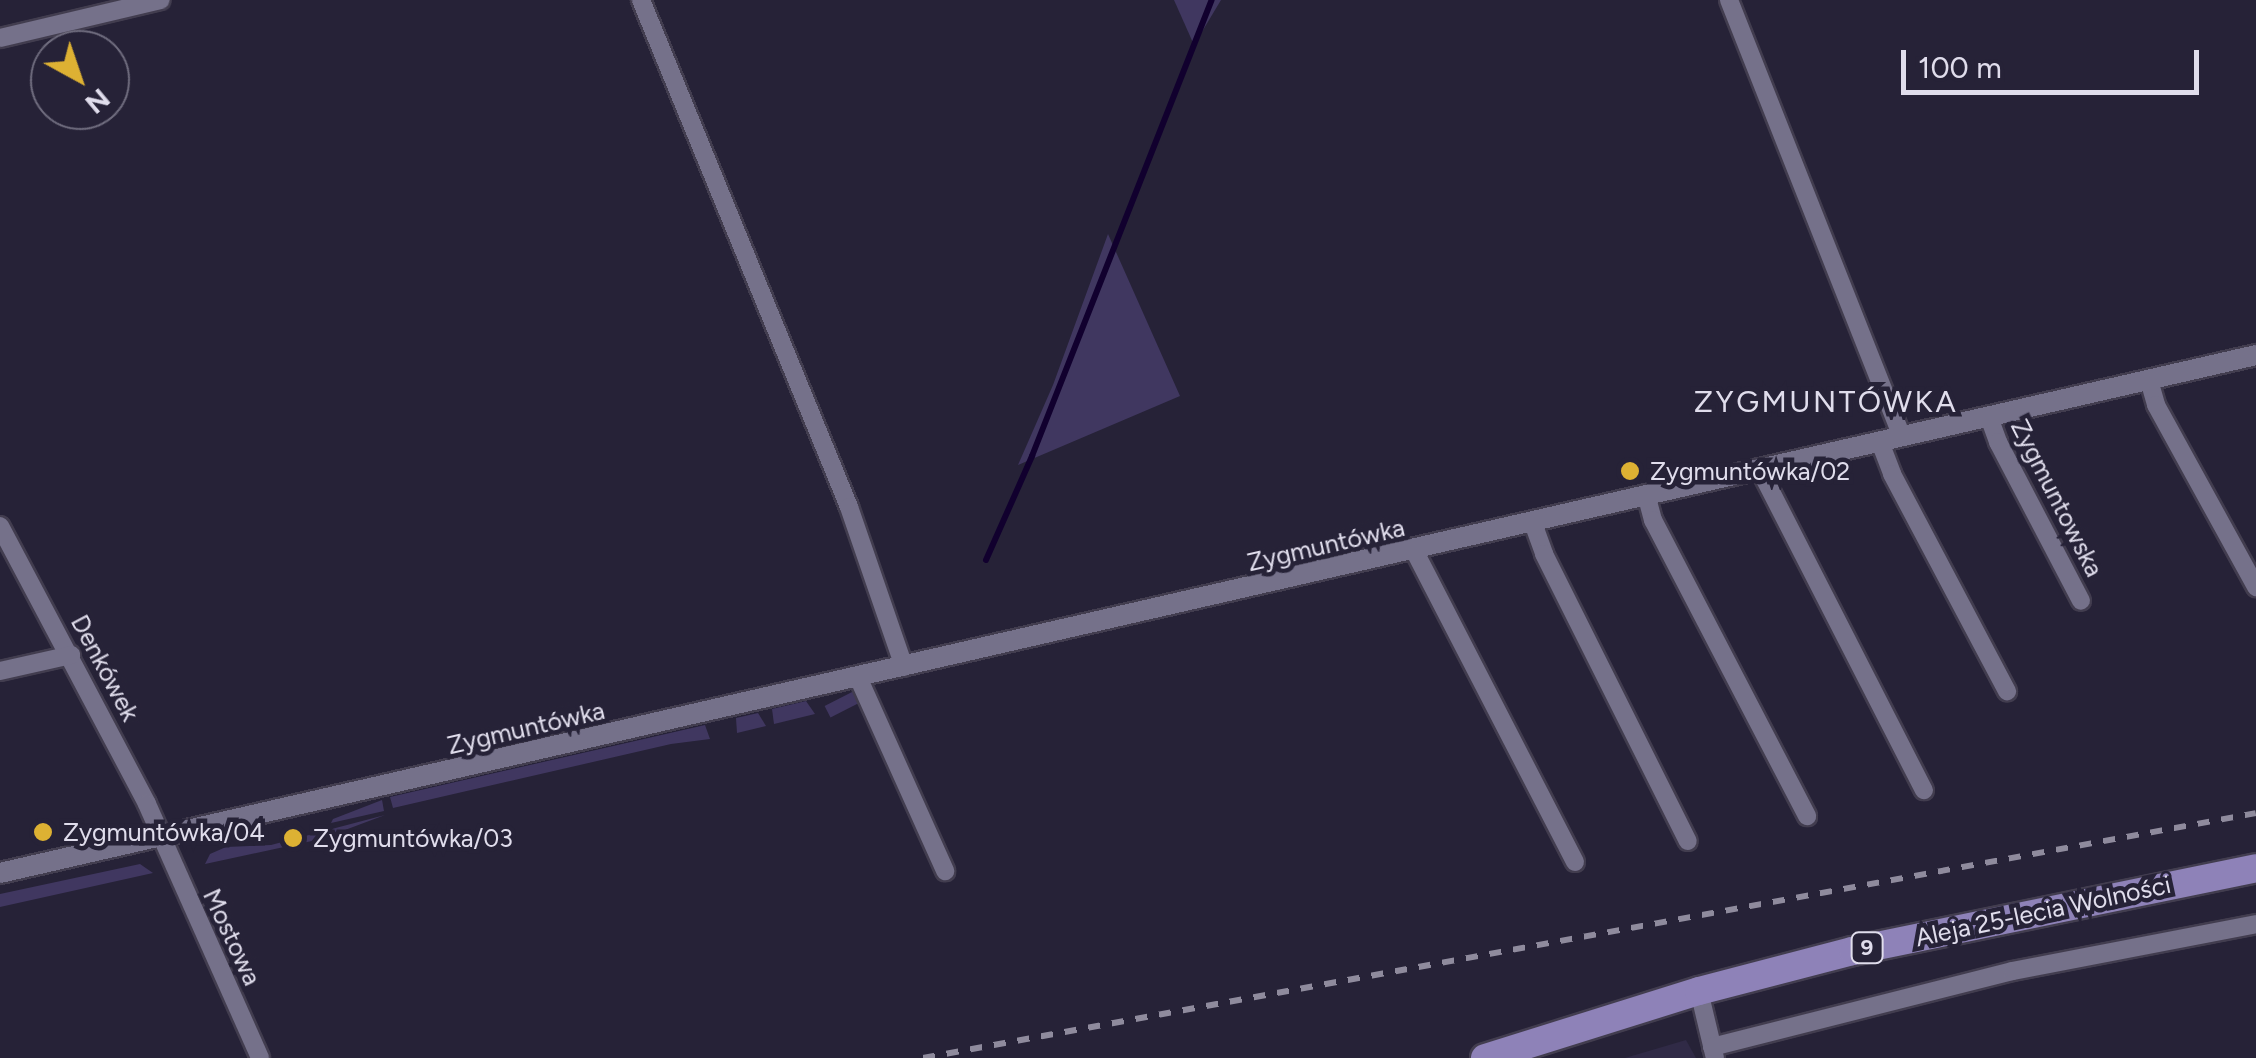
<!DOCTYPE html>
<meta charset="utf-8">
<style>
body{margin:0}
#map{position:relative;width:2256px;height:1058px;overflow:hidden;background:#262237;font-family:Figtree,sans-serif}
div>[style]{position:absolute}
.built>*{inset:0;background:#302a46}
.green>*{inset:0;background:#403760;transform-origin:0 0}
.stream>*{height:6px;margin:-3px;padding:0 3px;transform-origin:3px;border-radius:3px;background:#11002e}
.roads{filter:drop-shadow(2px 0 #423d4f) drop-shadow(-2px 0 #423d4f) drop-shadow(0 2px #423d4f) drop-shadow(0 -2px #423d4f)}
.minor>*{height:18px;margin:-9px;padding:0 9px;transform-origin:9px;border-radius:9px;background:#75718a}
.tertiary>*{height:20px;margin:-10px;padding:0 10px;transform-origin:10px;border-radius:10px;background:#75718a}
.primary>*{height:28px;margin:-14px;padding:0 14px;transform-origin:14px;border-radius:14px;background:#8e82b8}
.rail>*{height:6px;margin-top:-3px;transform-origin:0;background:repeating-linear-gradient(90deg,#8f8b9d 0 12px,transparent 0 24px)}
.dots>*{width:28px;height:28px;translate:-50% -50%;box-sizing:border-box;border:5px solid #262237;border-radius:50%}
span{translate:-50% -50%;white-space:nowrap;text-align:center;line-height:1.15;-webkit-text-stroke:9px #262237;paint-order:stroke}
.shield-label span{padding:2px 8px;background:#262237;border:2px solid;border-radius:8px;-webkit-text-stroke-width:0}
.shield-label{font-size:22px;color:#e0ddec;font-weight:700}
.poi-label{font-size:25px;color:#e0ddec}
.left{translate:0 -50%;text-align:left}
.street-label{font-size:25px;color:#e0ddec}
.quarter-label{font-size:30px;color:#e0ddec;letter-spacing:2.5px}
.north{position:absolute;left:30px;top:30px;width:100px;height:100px;box-sizing:border-box;background:#262237;border:2px solid #706d7f;border-radius:50%;rotate:140deg;font-size:28px;font-weight:700;line-height:40px;text-align:center;color:#e0ddec}
.north::after{content:'';display:block;margin:auto;width:35px;height:45px;background:#ddb133;clip-path:polygon(50% 0,100% 100%,50% 72%,0 100%)}
.scale{position:absolute;left:1901px;top:50px;width:298px;height:45px;box-sizing:border-box;border:5px solid #e0ddec;border-top:0;padding-left:12px;font-size:30px;line-height:35px;white-space:nowrap;color:#e0ddec;-webkit-text-stroke:8px #262237;paint-order:stroke}
</style>
<div id="map">
<div class="built">
<div style="clip-path:polygon(1686px 1040px,1696px 1058px,1625px 1058px)"></div>
</div>
<div class="green">
<div style="clip-path:polygon(1174px 0,1221px 0,1194px 45px)"></div>
<div style="clip-path:polygon(1108px 234px,1180px 396px,1018px 465px,1053px 385px)"></div>
<div style="left:854px;top:691px;width:13px;height:33px;rotate:63deg"></div>
<div style="clip-path:polygon(806px 701px,815px 714px,774px 724px,772px 709px)"></div>
<div style="clip-path:polygon(758px 713px,766px 726px,737px 733px,736px 718px)"></div>
<div style="clip-path:polygon(705px 725px,710px 739px,671px 744px,393px 808px,390px 797px)"></div>
<div style="clip-path:polygon(382px 800px,384px 811px,331px 823px,333px 819px)"></div>
<div style="clip-path:polygon(385px 815px,321px 839px,205px 864px,210px 854px,226px 847px,271px 845px)"></div>
<div style="clip-path:polygon(140px 864px,153px 873px,0 907px,0 894px)"></div>
</div>
<div class="stream">
<div style="left:986px;top:560px;width:114px;rotate:-66.1deg"></div>
<div style="left:1032px;top:456px;width:490px;rotate:-68.5deg"></div>
</div>
<div class="roads">
<div class="minor">
<div style="left:641px;top:0;width:548px;rotate:67.69deg"></div>
<div style="left:849px;top:507px;width:169px;rotate:71deg"></div>
<div style="left:1729px;top:0;width:470px;rotate:68.4deg"></div>
<div style="left:0;top:38px;width:165px;rotate:-13.3deg"></div>
<div style="left:2149px;top:380px;width:26px;rotate:74deg"></div>
<div style="left:2156px;top:405px;width:208px;rotate:61.2deg"></div>
<div style="left:1989px;top:417px;width:27px;rotate:70deg"></div>
<div style="left:1998px;top:442px;width:179px;rotate:62.4deg"></div>
<div style="left:1880px;top:442px;width:34px;rotate:69deg"></div>
<div style="left:1892px;top:474px;width:246px;rotate:62.1deg"></div>
<div style="left:1759px;top:468px;width:362px;rotate:62.9deg"></div>
<div style="left:1646px;top:494px;width:27px;rotate:75deg"></div>
<div style="left:1653px;top:520px;width:334px;rotate:62.5deg"></div>
<div style="left:1533px;top:523px;width:33px;rotate:70deg"></div>
<div style="left:1544px;top:554px;width:321px;rotate:63.4deg"></div>
<div style="left:0;top:526px;width:314px;rotate:62.1deg"></div>
<div style="left:147px;top:804px;width:278px;rotate:66deg"></div>
<div style="left:1414px;top:550px;width:351px;rotate:62.7deg"></div>
<div style="left:0;top:671px;width:73px;rotate:-12.7deg"></div>
<div style="left:858px;top:677px;width:213px;rotate:65.8deg"></div>
<div style="left:1699px;top:991px;width:69px;rotate:76.6deg"></div>
<div style="left:1712px;top:1047px;width:310px;rotate:-14.2deg"></div>
<div style="left:2013px;top:971px;width:248px;rotate:-10.9deg"></div>
</div>
<div class="tertiary">
<div style="left:0;top:873px;width:2315px;rotate:-12.93deg"></div>
</div>
<div class="primary">
<div style="left:1485px;top:1058px;width:224px;rotate:-17.4deg"></div>
<div style="left:1699px;top:991px;width:159px;rotate:-14.6deg"></div>
<div style="left:1853px;top:951px;width:411px;rotate:-11.6deg"></div>
</div>
</div>
<div class="rail">
<div style="left:923px;top:1058px;width:1355px;rotate:-10.41deg"></div>
</div>
<div class="dots">
<div style="left:1630px;top:471px;background:#ddb133"></div>
<div style="left:43px;top:832px;background:#ddb133"></div>
<div style="left:293px;top:838px;background:#ddb133"></div>
</div>
<div class="shield-label">
<span style="left:1867px;top:948px">9</span>
</div>
<div class="poi-label">
<span class="left" style="left:1650px;top:471px">Zygmuntówka/02</span>
<span class="left" style="left:63px;top:832px">Zygmuntówka/04</span>
<span class="left" style="left:313px;top:838px">Zygmuntówka/03</span>
</div>
<div class="street-label">
<span style="left:2057px;top:498px;rotate:63deg">Zygmuntowska</span>
<span style="left:1326px;top:545px;rotate:-13deg">Zygmuntówka</span>
<span style="left:105px;top:668px;rotate:62deg">Denkówek</span>
<span style="left:526px;top:728px;rotate:-13deg">Zygmuntówka</span>
<span style="left:2043px;top:911px;rotate:-12deg">Aleja 25-lecia Wolności</span>
<span style="left:232px;top:937px;rotate:65deg">Mostowa</span>
</div>
<div class="quarter-label">
<span style="left:1826px;top:402px">ZYGMUNTÓWKA</span>
</div>
<div class="north">N</div>
<div class="scale">100 m</div>
</div>
